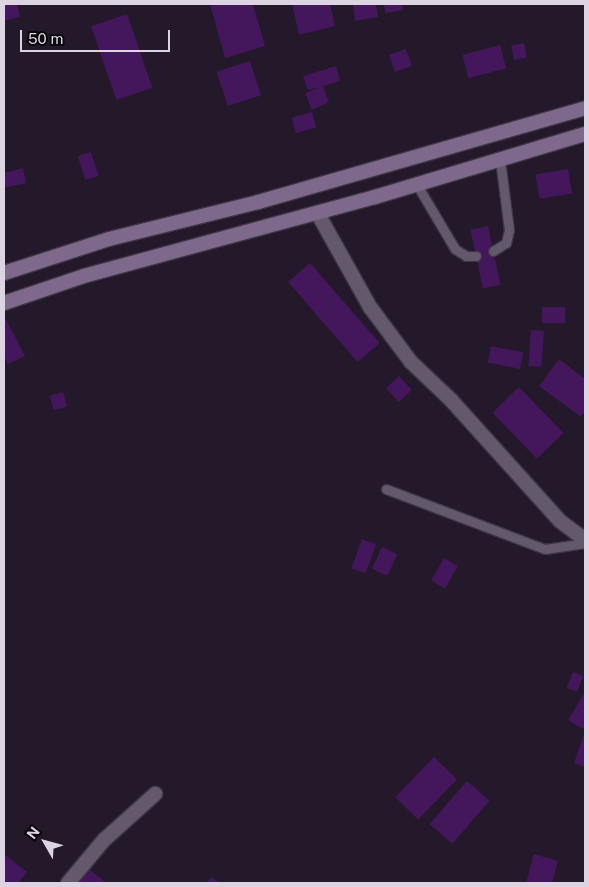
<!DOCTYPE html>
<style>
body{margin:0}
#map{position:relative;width:589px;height:887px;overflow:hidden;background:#23192a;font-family:"Public Sans",sans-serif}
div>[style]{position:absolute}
.building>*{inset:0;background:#44165c;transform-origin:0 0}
.roads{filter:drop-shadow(1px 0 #3e3644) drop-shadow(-1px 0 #3e3644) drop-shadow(0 1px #3e3644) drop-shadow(0 -1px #3e3644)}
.service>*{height:9px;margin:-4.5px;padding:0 4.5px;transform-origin:4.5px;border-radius:4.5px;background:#64586d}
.minor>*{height:14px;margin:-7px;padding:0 7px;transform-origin:7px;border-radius:7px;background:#64586d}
.secondary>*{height:14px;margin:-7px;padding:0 7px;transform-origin:7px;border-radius:7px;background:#7e698c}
span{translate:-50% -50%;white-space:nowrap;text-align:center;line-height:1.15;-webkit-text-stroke:4px #0a060d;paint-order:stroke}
.frame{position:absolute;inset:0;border:5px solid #dcd5e1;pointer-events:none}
.north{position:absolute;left:20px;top:817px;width:50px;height:50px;-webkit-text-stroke:4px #0a060d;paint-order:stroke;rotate:308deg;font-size:14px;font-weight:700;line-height:20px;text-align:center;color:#dcd5e1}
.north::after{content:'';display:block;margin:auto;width:18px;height:22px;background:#dcd5e1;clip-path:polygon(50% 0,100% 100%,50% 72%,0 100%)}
.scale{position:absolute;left:20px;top:30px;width:150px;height:22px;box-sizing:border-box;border:2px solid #dcd5e1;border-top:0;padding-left:6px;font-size:15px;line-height:18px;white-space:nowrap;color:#dcd5e1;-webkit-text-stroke:4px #0a060d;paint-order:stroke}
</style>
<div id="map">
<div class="building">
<div style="clip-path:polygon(4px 4px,17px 4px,20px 17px,4px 21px)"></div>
<div style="clip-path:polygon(210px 4px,253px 4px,265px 46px,225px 58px)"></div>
<div style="clip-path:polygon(292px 4px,330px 4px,335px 26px,299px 35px)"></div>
<div style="clip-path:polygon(353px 4px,376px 4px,378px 17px,355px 21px)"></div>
<div style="clip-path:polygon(384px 4px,402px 4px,403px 10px,385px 13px)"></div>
<div style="left:127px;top:14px;width:78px;height:38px;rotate:71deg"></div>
<div style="left:524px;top:43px;width:15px;height:13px;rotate:79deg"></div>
<div style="left:500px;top:45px;width:24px;height:39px;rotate:75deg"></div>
<div style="left:406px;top:49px;width:18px;height:18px;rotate:71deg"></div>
<div style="left:250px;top:61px;width:36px;height:35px;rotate:72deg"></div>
<div style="clip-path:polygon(336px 66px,340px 81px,323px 86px,329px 102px,312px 110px,305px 93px,321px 87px,308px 90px,303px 76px)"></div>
<div style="left:312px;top:112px;width:16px;height:21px;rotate:75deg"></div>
<div style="left:91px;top:152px;width:25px;height:14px;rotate:72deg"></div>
<div style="clip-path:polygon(23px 168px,26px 183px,4px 188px,4px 173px)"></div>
<div style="left:568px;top:169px;width:25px;height:33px;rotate:81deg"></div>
<div style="left:488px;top:226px;width:60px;height:18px;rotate:78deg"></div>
<div style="left:310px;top:263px;width:106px;height:29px;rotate:49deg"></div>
<div style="left:542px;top:307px;width:23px;height:16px"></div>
<div style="clip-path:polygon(6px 319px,25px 356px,8px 364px,4px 356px,4px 320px)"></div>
<div style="left:531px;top:330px;width:13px;height:36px;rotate:4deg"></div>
<div style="left:491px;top:346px;width:33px;height:17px;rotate:11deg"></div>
<div style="clip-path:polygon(559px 359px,585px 379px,585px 411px,581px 417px,539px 386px)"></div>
<div style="left:399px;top:376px;width:19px;height:18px;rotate:47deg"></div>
<div style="left:519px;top:387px;width:64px;height:37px;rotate:46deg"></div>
<div style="left:63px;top:392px;width:15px;height:14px;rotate:74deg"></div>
<div style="left:362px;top:539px;width:15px;height:31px;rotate:20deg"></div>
<div style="left:382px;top:547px;width:17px;height:24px;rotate:25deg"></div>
<div style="left:444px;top:558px;width:16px;height:26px;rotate:30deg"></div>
<div style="left:573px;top:672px;width:11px;height:17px;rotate:22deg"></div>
<div style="clip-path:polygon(585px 692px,585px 725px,583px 729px,568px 720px)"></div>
<div style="clip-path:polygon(585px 732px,585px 767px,574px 763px)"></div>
<div style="left:434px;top:757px;width:32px;height:56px;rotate:44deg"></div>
<div style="left:467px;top:781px;width:30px;height:57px;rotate:41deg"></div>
<div style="clip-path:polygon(4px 854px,27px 872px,18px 883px,4px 883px)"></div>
<div style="clip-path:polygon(534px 854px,558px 861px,552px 883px,526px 883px)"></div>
<div style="clip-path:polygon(89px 869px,104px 881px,102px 883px,78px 883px)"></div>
<div style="clip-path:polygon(212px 877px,219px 883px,206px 883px)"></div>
</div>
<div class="roads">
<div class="service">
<div style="left:417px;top:185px;width:74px;rotate:59.3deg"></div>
<div style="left:455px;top:249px;width:13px;rotate:32deg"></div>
<div style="left:466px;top:256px;width:10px"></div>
<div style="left:493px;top:251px;width:15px;rotate:-32deg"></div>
<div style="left:506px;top:243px;width:13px;rotate:-77deg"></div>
<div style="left:509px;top:230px;width:71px;rotate:-97.3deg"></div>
<div style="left:386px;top:489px;width:170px;rotate:20.7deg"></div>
<div style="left:545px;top:549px;width:40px;rotate:-8.5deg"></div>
</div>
<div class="minor">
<div style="left:318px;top:214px;width:107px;rotate:60.8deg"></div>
<div style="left:370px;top:307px;width:69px;rotate:53.3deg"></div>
<div style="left:411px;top:362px;width:55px;rotate:43.5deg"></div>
<div style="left:451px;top:400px;width:163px;rotate:48deg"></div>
<div style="left:560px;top:521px;width:31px;rotate:37deg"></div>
<div style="left:68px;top:883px;width:56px;rotate:-50.1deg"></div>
<div style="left:104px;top:840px;width:69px;rotate:-42deg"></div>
</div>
<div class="secondary">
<div style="left:4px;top:273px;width:110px;rotate:-17.9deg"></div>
<div style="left:109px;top:239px;width:154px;rotate:-13.9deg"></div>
<div style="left:258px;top:202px;width:340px;rotate:-16deg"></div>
<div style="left:4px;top:303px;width:84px;rotate:-18.6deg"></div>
<div style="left:84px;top:276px;width:302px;rotate:-15.2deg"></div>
<div style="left:375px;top:197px;width:219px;rotate:-16.7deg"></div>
</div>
</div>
<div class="frame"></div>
<div class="north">N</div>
<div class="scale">50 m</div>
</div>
